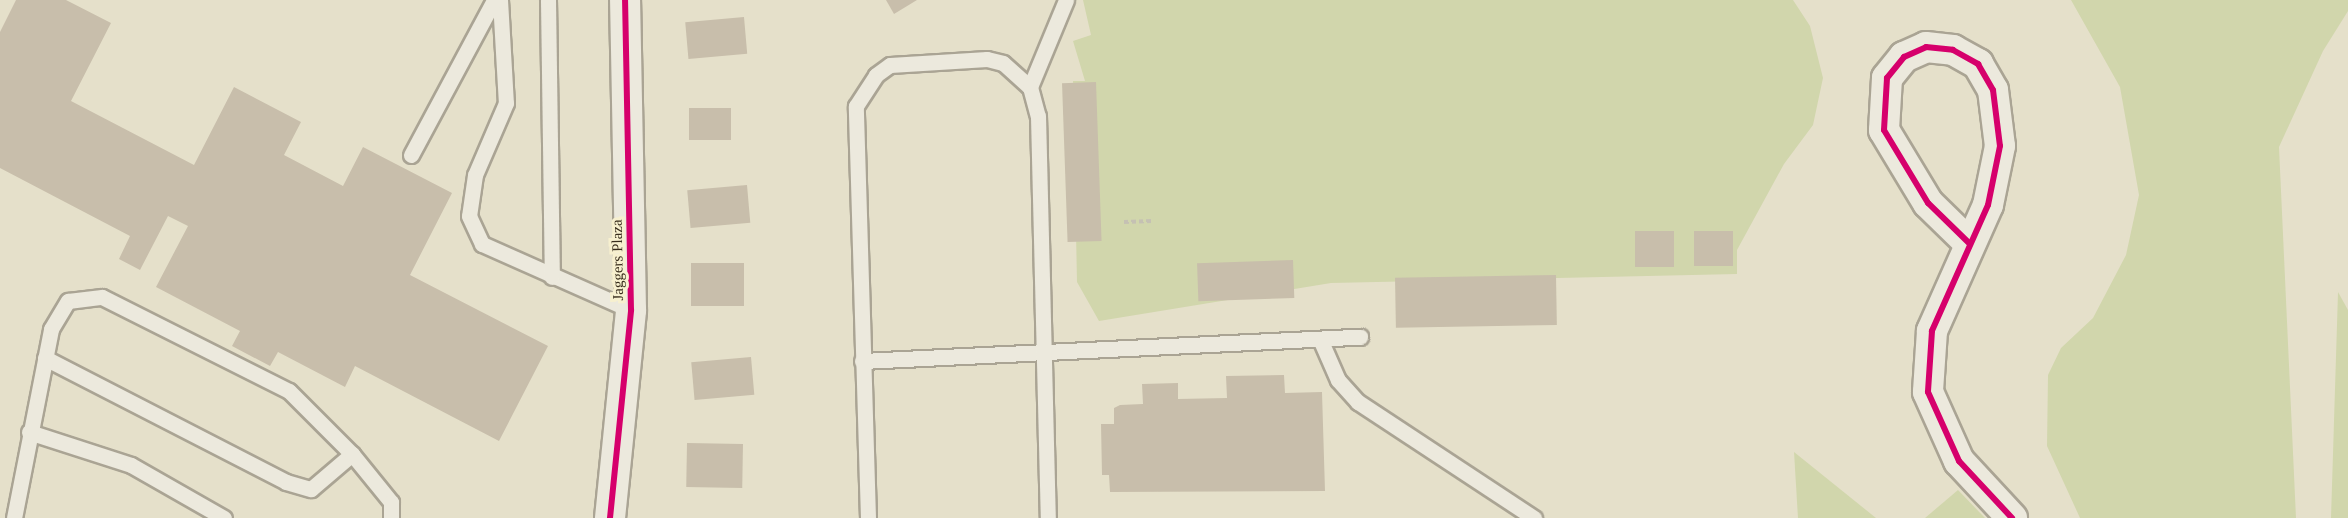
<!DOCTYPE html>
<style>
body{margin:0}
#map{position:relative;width:2348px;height:518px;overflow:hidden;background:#e5e0ca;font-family:"Times New Roman",serif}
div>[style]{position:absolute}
.green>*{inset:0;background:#d1d6ac}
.building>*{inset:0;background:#c8beab;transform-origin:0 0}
.path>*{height:4px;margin-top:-2px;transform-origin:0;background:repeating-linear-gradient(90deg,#c5c1b3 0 4.5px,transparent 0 7.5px)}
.roads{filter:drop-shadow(2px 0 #aaa494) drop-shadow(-2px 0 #aaa494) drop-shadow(0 2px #aaa494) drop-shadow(0 -2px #aaa494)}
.service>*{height:15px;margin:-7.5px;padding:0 7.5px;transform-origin:7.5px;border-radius:7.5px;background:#ece9dd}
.minor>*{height:30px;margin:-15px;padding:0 15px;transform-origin:15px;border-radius:15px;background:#ece9dd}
.cycleway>*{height:6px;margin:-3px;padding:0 3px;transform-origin:3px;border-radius:3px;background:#d6006c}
span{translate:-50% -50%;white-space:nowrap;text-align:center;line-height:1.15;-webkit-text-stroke:6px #f7f0cf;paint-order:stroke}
.street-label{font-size:15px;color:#382d1c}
</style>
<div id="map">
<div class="green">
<div style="clip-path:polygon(1083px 0,1793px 0,1810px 26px,1823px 78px,1813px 125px,1784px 164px,1737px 250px,1737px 274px,1331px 283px,1099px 321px,1077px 282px,1073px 81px,1085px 81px,1073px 41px,1091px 35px)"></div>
<div style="clip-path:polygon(2071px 0,2348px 0,2348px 11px,2323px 51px,2279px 147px,2296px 518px,2080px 518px,2047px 446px,2048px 375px,2061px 348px,2093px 318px,2126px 255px,2139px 195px,2120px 87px)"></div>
<div style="clip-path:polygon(2338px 292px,2348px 310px,2348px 518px,2331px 518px)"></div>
<div style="clip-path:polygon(1794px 452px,1876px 518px,1798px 518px)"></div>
<div style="clip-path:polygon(1958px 490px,1985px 518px,1925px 518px)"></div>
</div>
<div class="building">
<div style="clip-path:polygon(16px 0,66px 0,111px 23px,71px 101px,194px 165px,234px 87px,301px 122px,284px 155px,343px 186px,363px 147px,452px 193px,410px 275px,548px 346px,499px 441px,355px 366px,345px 387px,278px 352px,270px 366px,232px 346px,240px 331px,156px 287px,188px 226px,168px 216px,140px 270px,119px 259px,130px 236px,0 168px,0 32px)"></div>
<div style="clip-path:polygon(886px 0,917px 0,894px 14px)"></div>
<div style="left:744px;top:17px;width:37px;height:59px;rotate:85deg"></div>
<div style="left:1096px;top:82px;width:159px;height:34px;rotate:88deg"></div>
<div style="left:731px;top:108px;width:32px;height:42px;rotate:90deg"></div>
<div style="left:747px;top:185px;width:38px;height:60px;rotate:85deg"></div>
<div style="left:1674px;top:231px;width:36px;height:39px;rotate:90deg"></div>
<div style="left:1694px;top:231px;width:39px;height:35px"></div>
<div style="left:1293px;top:260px;width:38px;height:96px;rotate:88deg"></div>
<div style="left:691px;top:263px;width:53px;height:43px"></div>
<div style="left:1556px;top:275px;width:50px;height:161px;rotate:89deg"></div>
<div style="left:751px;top:357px;width:38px;height:60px;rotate:85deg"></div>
<div style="clip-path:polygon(1284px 375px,1285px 393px,1322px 392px,1325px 491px,1110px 492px,1109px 475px,1102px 475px,1101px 424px,1114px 424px,1114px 408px,1120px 405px,1143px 404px,1142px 384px,1178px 383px,1178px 399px,1227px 398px,1226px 376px)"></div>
<div style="left:687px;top:443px;width:56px;height:44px;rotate:1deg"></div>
</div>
<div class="path">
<div style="left:1124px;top:222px;width:28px;rotate:-2deg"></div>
</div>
<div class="roads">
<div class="service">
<div style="left:500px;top:0;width:103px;rotate:86.7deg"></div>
<div style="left:506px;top:103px;width:78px;rotate:113.3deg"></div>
<div style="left:475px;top:175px;width:41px;rotate:98.3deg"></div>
<div style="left:469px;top:216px;width:31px;rotate:65deg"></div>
<div style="left:482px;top:244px;width:163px;rotate:23.9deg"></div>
<div style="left:548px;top:0;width:277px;rotate:89.2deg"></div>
<div style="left:1030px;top:87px;width:94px;rotate:-67.5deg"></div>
<div style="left:411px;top:155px;width:176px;rotate:-61.8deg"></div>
<div style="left:1320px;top:339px;width:45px;rotate:66.3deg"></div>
<div style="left:1338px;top:380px;width:30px;rotate:48deg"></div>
<div style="left:1358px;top:402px;width:211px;rotate:33.4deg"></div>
<div style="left:45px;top:358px;width:271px;rotate:27.2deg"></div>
<div style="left:286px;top:482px;width:26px;rotate:16deg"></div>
<div style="left:311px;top:489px;width:54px;rotate:-40.5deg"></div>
<div style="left:862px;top:361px;width:499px;rotate:-2.8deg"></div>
<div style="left:29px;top:432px;width:107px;rotate:17.9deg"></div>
<div style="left:131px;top:465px;width:107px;rotate:29.7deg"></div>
<div style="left:14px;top:518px;width:193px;rotate:-78.9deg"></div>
<div style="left:51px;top:329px;width:33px;rotate:-59deg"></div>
<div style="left:68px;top:301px;width:34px;rotate:-7deg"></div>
<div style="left:102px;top:297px;width:209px;rotate:26.7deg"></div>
<div style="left:289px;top:391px;width:89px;rotate:45deg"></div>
<div style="left:352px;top:454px;width:62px;rotate:50.9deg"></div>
<div style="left:391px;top:502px;width:16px;rotate:90deg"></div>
<div style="left:868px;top:518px;width:412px;rotate:-91.7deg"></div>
<div style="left:856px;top:106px;width:37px;rotate:-57deg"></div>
<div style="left:876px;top:75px;width:17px;rotate:-36deg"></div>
<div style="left:890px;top:65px;width:97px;rotate:-3.5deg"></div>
<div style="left:987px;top:59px;width:16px;rotate:14deg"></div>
<div style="left:1003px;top:63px;width:36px;rotate:42deg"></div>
<div style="left:1030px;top:87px;width:30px;rotate:75deg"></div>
<div style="left:1038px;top:116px;width:402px;rotate:88.6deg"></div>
</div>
<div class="minor">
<div style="left:1969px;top:243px;width:57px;rotate:-135.7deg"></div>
<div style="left:1928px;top:203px;width:85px;rotate:-121.1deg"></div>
<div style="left:1884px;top:130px;width:52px;rotate:-86.7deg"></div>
<div style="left:1887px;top:78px;width:27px;rotate:-51deg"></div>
<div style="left:1904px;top:57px;width:24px;rotate:-24deg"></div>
<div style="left:1926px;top:47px;width:27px;rotate:6deg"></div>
<div style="left:1953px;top:50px;width:29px;rotate:29deg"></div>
<div style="left:1978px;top:64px;width:30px;rotate:60deg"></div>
<div style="left:1993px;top:90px;width:56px;rotate:82.9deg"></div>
<div style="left:2000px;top:146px;width:60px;rotate:101.5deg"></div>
<div style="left:1988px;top:205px;width:138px;rotate:114deg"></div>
<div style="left:1932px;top:331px;width:61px;rotate:93.8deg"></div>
<div style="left:1928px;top:392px;width:76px;rotate:65.8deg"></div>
<div style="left:1959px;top:461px;width:78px;rotate:47.1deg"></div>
<div style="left:610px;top:518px;width:209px;rotate:-84.2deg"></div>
<div style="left:631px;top:310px;width:310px;rotate:-91.1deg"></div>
</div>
</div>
<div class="cycleway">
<div style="left:1969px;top:243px;width:57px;rotate:-135.7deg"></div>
<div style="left:1928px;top:203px;width:85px;rotate:-121.1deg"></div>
<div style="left:1884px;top:130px;width:52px;rotate:-86.7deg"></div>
<div style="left:1887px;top:78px;width:27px;rotate:-51deg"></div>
<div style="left:1904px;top:57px;width:24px;rotate:-24deg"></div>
<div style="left:1926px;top:47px;width:27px;rotate:6deg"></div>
<div style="left:1953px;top:50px;width:29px;rotate:29deg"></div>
<div style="left:1978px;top:64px;width:30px;rotate:60deg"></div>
<div style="left:1993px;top:90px;width:56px;rotate:82.9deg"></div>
<div style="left:2000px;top:146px;width:60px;rotate:101.5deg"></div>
<div style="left:1988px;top:205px;width:138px;rotate:114deg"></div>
<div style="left:1932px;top:331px;width:61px;rotate:93.8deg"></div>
<div style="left:1928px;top:392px;width:76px;rotate:65.8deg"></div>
<div style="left:1959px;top:461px;width:78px;rotate:47.1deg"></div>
<div style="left:610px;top:518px;width:209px;rotate:-84.2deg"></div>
<div style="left:631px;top:310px;width:310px;rotate:-91.1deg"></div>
</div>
<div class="street-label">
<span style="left:618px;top:260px;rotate:-91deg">Jaggers Plaza</span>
</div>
</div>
